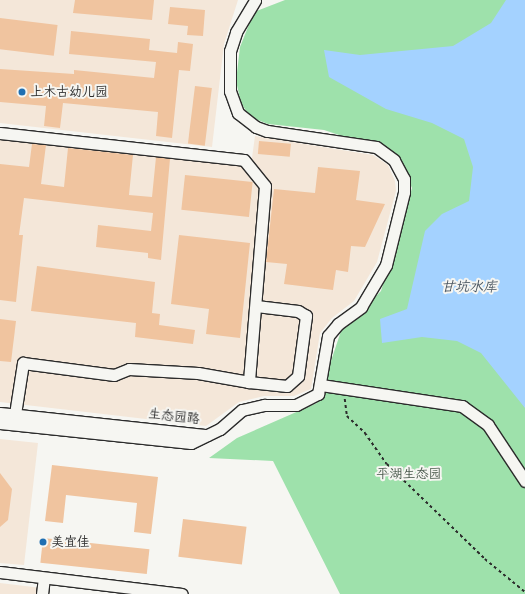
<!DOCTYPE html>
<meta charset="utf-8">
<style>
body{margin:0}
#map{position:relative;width:525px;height:594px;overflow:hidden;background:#f6f6f2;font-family:"Architects Daughter","LXGW WenKai TC",sans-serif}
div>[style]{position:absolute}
.built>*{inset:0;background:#f4e7d9}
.green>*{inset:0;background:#9ee1ab}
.water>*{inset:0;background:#a4d2ff}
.building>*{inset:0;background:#f0c49f;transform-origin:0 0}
.path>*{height:1.5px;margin-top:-0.75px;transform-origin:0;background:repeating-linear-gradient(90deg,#2b2b2b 0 3px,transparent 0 6px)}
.roads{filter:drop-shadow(1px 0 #2b2b2b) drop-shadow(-1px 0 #2b2b2b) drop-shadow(0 1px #2b2b2b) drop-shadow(0 -1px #2b2b2b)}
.minor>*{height:11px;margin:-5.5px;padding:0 5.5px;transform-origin:5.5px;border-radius:5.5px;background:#f6f6f2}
.dots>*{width:11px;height:11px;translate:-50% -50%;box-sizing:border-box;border:2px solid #f6f6f2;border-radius:50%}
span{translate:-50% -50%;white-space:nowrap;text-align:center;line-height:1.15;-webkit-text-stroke:4px #f6f6f2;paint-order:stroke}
.poi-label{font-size:13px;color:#2b2b2b}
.left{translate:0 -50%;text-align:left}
.street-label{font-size:13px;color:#2b2b2b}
.park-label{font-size:13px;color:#48584b}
.water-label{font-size:14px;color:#495560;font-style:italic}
</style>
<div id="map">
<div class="built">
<div style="clip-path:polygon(0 0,238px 0,224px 44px,212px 147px,0 123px)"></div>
<div style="clip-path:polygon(255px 136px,373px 155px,388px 165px,395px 181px,396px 191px,377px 262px,354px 301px,332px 318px,320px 333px,311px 389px,294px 396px,264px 396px,239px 402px,206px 426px,0 402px,0 137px,251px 165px)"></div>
<div style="clip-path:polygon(0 439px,38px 443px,24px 565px,0 563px)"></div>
<div style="clip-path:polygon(0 583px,50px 589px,49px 594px,0 594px)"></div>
</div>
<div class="green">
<div style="clip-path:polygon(285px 0,525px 0,525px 594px,340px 594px,273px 461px,209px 458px,237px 438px,317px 403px,341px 331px,381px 291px,412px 188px,396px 154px,324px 130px,268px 124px,250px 117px,241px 103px,236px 81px,240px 47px,254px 12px)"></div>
</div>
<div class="water">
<div style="clip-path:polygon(506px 0,525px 0,525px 408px,481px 353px,457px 341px,422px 337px,382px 343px,380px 319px,407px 309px,425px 231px,442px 214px,469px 201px,473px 167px,464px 139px,432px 123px,386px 109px,329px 77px,324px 50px,360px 55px,453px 46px,491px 23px)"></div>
</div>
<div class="building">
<div style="clip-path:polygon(75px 0,154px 0,152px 20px,73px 13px)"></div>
<div style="clip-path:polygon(170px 7px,205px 10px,203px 36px,187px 35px,188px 26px,168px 24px)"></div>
<div style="left:0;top:18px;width:58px;height:31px;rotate:7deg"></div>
<div style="clip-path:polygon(71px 31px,150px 39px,149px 50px,177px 53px,178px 42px,193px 44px,190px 71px,179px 70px,172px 138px,156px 136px,158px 112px,63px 103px,60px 128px,44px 126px,46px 106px,0 102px,0 69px,74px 74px,74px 70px,154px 78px,156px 62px,69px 54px)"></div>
<div style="left:195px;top:86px;width:17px;height:58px;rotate:7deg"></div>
<div style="left:259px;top:141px;width:32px;height:13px;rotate:5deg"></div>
<div style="clip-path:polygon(32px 144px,46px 145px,41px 184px,64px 187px,68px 148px,133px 155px,129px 195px,152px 197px,156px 157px,170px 159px,161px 260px,148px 258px,148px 253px,96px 247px,98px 225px,151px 231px,153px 213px,24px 198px,19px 235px,23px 235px,16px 302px,0 300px,0 164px,29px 167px)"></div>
<div style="clip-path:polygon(318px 167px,360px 171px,356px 200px,385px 204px,365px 247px,351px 246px,348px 272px,336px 270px,333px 290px,284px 284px,287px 264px,266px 262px,274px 189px,315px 193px)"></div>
<div style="left:185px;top:175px;width:68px;height:35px;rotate:6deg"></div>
<div style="clip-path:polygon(179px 235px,250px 243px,240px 338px,206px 334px,209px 309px,171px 304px)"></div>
<div style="clip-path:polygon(37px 266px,155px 282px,152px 313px,160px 314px,159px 325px,195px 330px,193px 344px,135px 337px,136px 323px,31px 311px)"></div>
<div style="clip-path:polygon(0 319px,16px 321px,11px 362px,0 361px)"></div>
<div style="clip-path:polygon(52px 465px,158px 477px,151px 534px,134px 532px,137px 503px,66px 495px,63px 523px,45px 521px)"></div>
<div style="clip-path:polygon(0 473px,12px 489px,8px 520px,0 527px)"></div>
<div style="left:183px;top:519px;width:64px;height:38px;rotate:7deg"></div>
<div style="left:43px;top:538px;width:107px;height:25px;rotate:6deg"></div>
</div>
<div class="path">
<div style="left:345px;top:399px;width:17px;rotate:83deg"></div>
<div style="left:347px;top:416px;width:25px;rotate:43deg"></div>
<div style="left:365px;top:433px;width:38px;rotate:55deg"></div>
<div style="left:387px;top:464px;width:136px;rotate:44.1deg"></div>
<div style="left:485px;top:559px;width:52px;rotate:39.5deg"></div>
</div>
<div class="roads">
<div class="minor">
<div style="left:0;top:133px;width:245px;rotate:6.3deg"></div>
<div style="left:244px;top:160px;width:33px;rotate:51deg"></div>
<div style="left:265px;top:186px;width:197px;rotate:94.7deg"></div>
<div style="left:249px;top:382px;width:38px;rotate:6deg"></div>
<div style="left:287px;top:386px;width:15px;rotate:-42deg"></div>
<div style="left:298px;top:376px;width:61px;rotate:-82.4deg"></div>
<div style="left:306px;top:316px;width:9px;rotate:-148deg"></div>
<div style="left:298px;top:311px;width:42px;rotate:-173.2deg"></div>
<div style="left:321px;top:385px;width:143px;rotate:8.5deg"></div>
<div style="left:462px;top:406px;width:32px;rotate:36deg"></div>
<div style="left:488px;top:425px;width:67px;rotate:56.5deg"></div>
<div style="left:0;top:413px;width:208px;rotate:6.1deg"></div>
<div style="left:15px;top:414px;width:52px;rotate:-81.1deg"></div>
<div style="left:23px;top:363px;width:92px;rotate:7.5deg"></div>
<div style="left:114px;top:375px;width:16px;rotate:-22deg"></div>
<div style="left:129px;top:369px;width:69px;rotate:3.3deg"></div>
<div style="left:198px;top:373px;width:52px;rotate:10deg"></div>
<div style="left:0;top:423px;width:192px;rotate:6deg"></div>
<div style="left:191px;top:443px;width:32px;rotate:-26deg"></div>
<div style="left:220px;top:429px;width:29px;rotate:-41deg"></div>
<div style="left:242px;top:410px;width:23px;rotate:-13deg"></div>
<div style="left:264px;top:405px;width:32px"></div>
<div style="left:296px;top:405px;width:25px;rotate:-27deg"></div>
<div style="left:318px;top:394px;width:59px;rotate:-80.2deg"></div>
<div style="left:328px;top:336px;width:16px;rotate:-50deg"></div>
<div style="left:338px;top:324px;width:29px;rotate:-36deg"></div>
<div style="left:361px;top:307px;width:49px;rotate:-59.2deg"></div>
<div style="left:386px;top:265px;width:75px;rotate:-76.1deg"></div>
<div style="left:404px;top:192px;width:13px;rotate:-90deg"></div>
<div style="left:404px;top:179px;width:21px;rotate:-118deg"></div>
<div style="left:394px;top:160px;width:22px;rotate:-144deg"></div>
<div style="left:376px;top:147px;width:110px;rotate:-171.6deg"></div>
<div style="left:267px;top:131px;width:12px;rotate:-160deg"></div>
<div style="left:256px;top:127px;width:23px;rotate:-142deg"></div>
<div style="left:238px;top:113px;width:23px;rotate:-110deg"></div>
<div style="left:230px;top:91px;width:40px;rotate:-90deg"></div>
<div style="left:230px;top:51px;width:20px;rotate:-72deg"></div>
<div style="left:236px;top:32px;width:37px;rotate:-59deg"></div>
<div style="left:0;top:572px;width:183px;rotate:6.9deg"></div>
<div style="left:42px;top:594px;width:16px;rotate:-83deg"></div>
</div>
</div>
<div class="dots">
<div style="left:22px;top:92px;background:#1f6fb2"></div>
<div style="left:43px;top:542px;background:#1f6fb2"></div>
</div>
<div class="poi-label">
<span class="left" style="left:30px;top:92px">上木古幼儿园</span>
<span class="left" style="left:51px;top:542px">美宜佳</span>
</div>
<div class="street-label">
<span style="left:174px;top:417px;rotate:6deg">生态园路</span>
</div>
<div class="park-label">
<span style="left:409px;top:474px">平湖生态园</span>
</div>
<div class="water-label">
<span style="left:469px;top:287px">甘坑水库</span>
</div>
</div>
